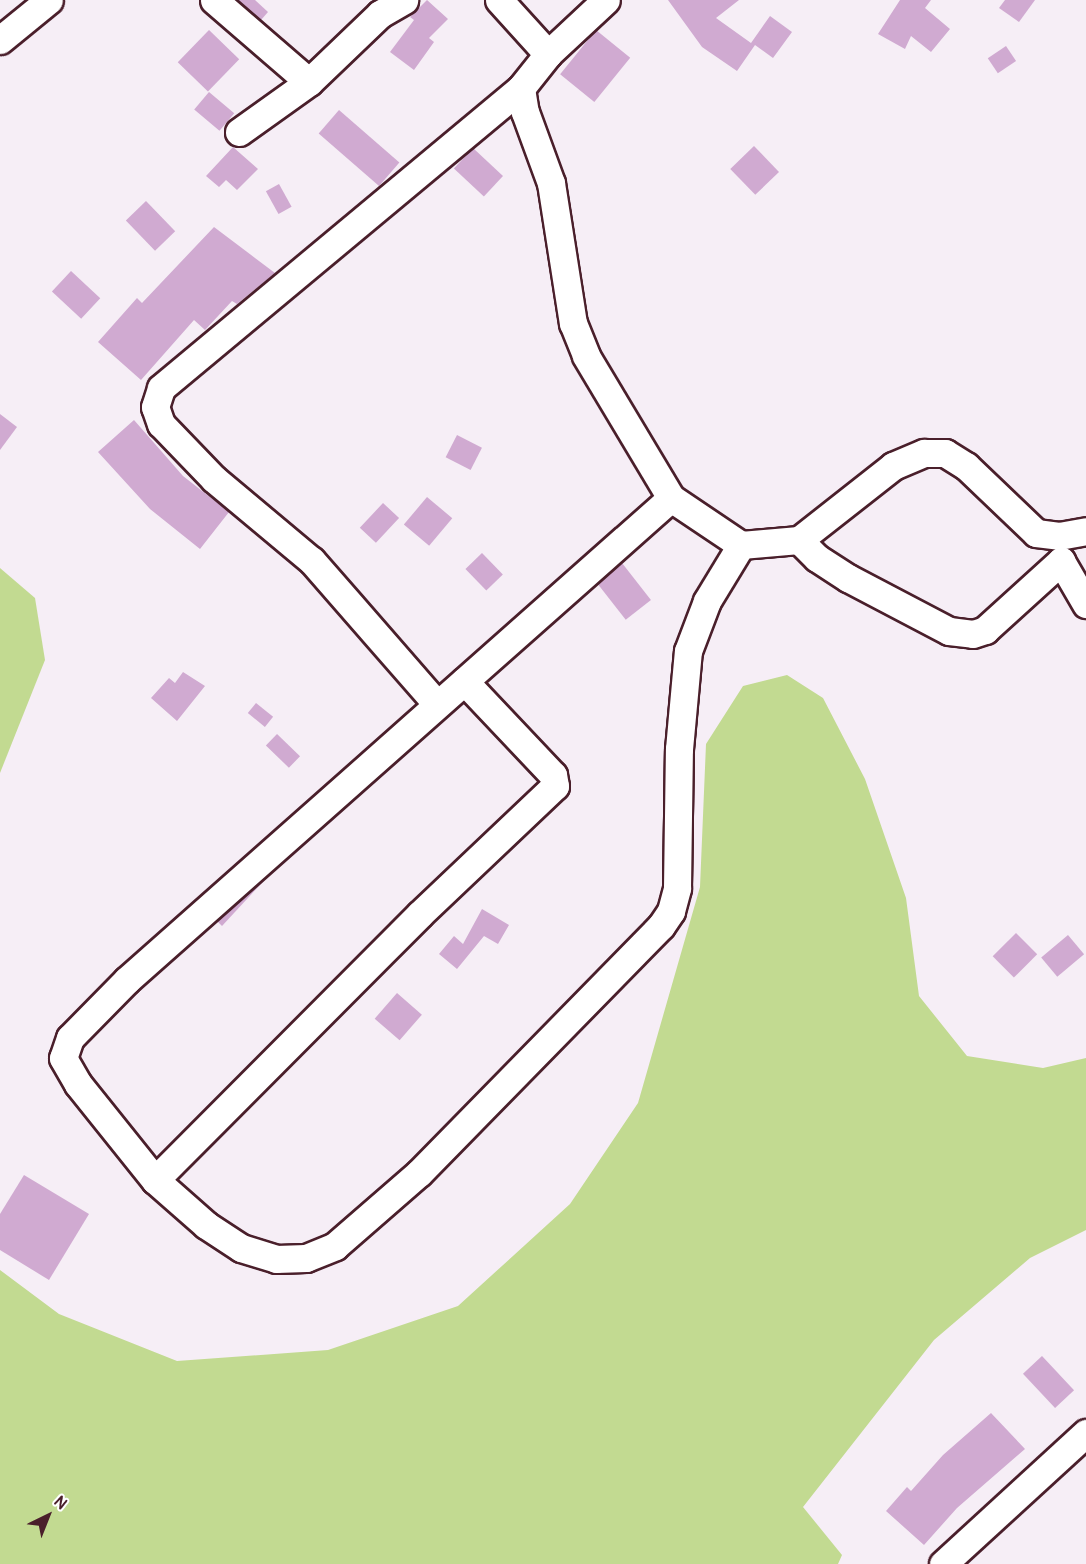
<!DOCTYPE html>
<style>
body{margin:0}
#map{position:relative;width:1086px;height:1564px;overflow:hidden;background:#f6eef6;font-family:Pangolin,sans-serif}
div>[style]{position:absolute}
.green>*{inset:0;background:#c2da91}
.building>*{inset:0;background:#d0aad1;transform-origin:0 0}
.roads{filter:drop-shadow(2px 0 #4a1f2b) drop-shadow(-2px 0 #4a1f2b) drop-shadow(0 2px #4a1f2b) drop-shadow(0 -2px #4a1f2b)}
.minor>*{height:27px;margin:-13.5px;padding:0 13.5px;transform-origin:13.5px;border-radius:13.5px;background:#fff}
span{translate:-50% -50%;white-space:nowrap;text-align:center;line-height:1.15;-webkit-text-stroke:5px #fff;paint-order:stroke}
.north{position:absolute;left:18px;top:1486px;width:60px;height:60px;-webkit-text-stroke:4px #fff;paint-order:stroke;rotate:43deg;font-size:16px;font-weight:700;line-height:24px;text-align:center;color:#4a1f2b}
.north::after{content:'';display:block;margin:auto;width:21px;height:27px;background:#4a1f2b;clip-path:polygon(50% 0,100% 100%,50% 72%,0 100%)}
</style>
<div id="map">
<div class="green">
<div style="clip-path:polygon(0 568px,35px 598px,45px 660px,0 773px)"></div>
<div style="clip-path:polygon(787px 675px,823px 698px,865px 779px,906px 898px,919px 996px,967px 1056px,1043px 1068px,1086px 1058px,1086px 1230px,1030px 1258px,934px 1340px,803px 1507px,842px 1555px,838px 1564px,0 1564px,0 1270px,59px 1314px,177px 1361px,328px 1350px,458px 1306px,570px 1204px,638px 1103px,700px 887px,706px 744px,743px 686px)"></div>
</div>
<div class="building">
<div style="clip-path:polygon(238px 0,255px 0,268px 12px,261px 20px)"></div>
<div style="clip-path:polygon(427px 0,448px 19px,429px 38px,434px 42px,414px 70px,390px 52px,414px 20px,410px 17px)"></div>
<div style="clip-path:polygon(668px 0,739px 0,716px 18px,751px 43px,770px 16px,792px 32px,773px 58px,755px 45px,737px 71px,702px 47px)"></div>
<div style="clip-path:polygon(900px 0,931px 0,925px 8px,950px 29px,931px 52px,911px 36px,905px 49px,878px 34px)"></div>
<div style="clip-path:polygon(1005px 0,1035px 0,1019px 22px,999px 8px)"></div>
<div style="left:209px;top:30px;width:42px;height:45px;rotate:44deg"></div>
<div style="left:596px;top:30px;width:44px;height:57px;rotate:39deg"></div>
<div style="left:1006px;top:46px;width:18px;height:22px;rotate:56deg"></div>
<div style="left:209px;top:92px;width:33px;height:23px;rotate:40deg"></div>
<div style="left:339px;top:110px;width:80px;height:31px;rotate:41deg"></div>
<div style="left:754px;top:146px;width:36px;height:33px;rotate:46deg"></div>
<div style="clip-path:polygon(233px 147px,258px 169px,237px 190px,226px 180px,219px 187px,206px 176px)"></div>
<div style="left:473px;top:148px;width:41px;height:28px;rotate:43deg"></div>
<div style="left:279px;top:184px;width:26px;height:15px;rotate:61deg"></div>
<div style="left:146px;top:201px;width:42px;height:28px;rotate:46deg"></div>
<div style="clip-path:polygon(214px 227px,275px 273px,237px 304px,232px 301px,205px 330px,194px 320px,141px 380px,98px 342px,137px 298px,142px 303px)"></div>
<div style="left:71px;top:271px;width:40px;height:28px;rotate:43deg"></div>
<div style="clip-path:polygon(0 414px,17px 427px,0 450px)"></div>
<div style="clip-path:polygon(134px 420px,183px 476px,229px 512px,200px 549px,150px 509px,98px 452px)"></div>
<div style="left:457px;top:435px;width:28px;height:25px;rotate:27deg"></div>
<div style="left:427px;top:497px;width:33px;height:36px;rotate:40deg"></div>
<div style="left:383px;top:503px;width:22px;height:34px;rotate:43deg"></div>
<div style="left:482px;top:553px;width:30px;height:23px;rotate:46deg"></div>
<div style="left:622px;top:563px;width:47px;height:32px;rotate:52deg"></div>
<div style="clip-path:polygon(183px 672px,205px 686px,177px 721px,151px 698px,169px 678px,175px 683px)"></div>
<div style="left:256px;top:703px;width:22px;height:13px;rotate:39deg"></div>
<div style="left:277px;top:734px;width:32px;height:16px;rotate:44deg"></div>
<div style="clip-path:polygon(271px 873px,222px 926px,217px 921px)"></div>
<div style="clip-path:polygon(482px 909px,509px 925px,498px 944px,484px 936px,457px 969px,439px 954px,454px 936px,463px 944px)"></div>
<div style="left:1016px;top:933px;width:30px;height:33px;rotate:45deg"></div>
<div style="left:1068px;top:935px;width:25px;height:35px;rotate:50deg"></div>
<div style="left:397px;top:993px;width:33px;height:34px;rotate:41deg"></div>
<div style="clip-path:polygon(24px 1175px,89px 1214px,49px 1280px,0 1250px,0 1214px)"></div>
<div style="left:1042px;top:1356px;width:47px;height:26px;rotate:47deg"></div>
<div style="clip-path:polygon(991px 1413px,1025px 1449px,957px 1508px,924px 1545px,886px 1511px,907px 1487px,911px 1491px,943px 1455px)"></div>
</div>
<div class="roads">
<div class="minor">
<div style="left:214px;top:0;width:125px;rotate:40.8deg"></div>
<div style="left:499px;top:0;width:73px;rotate:47.8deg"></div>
<div style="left:0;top:40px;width:63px;rotate:-39.2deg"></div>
<div style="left:521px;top:88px;width:24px;rotate:81deg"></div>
<div style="left:525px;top:112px;width:76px;rotate:69.9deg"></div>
<div style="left:551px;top:183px;width:142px;rotate:81.1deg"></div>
<div style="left:573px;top:323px;width:35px;rotate:68deg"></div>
<div style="left:586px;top:356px;width:165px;rotate:59.1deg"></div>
<div style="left:671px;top:498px;width:84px;rotate:33.9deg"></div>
<div style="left:741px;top:545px;width:58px;rotate:-4.9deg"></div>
<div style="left:799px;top:540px;width:25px;rotate:45deg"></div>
<div style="left:817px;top:558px;width:37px;rotate:33deg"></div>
<div style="left:848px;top:578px;width:114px;rotate:27.7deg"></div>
<div style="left:949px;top:631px;width:24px;rotate:7deg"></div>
<div style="left:973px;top:634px;width:13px;rotate:-18deg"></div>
<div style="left:985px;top:630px;width:103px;rotate:-42.2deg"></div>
<div style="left:1061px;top:561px;width:50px;rotate:59.8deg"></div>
<div style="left:239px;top:132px;width:86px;rotate:-35.5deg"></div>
<div style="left:309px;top:82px;width:98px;rotate:-43.8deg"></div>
<div style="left:380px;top:14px;width:28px;rotate:-30deg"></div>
<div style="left:671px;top:498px;width:727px;rotate:138.46deg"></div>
<div style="left:127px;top:980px;width:81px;rotate:134.5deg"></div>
<div style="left:70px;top:1038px;width:21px;rotate:109deg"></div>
<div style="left:63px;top:1058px;width:30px;rotate:60deg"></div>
<div style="left:78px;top:1084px;width:123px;rotate:51.3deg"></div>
<div style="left:155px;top:1180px;width:68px;rotate:41.4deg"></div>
<div style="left:206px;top:1225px;width:42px;rotate:33.3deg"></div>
<div style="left:241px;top:1248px;width:37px;rotate:17deg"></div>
<div style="left:276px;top:1259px;width:30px;rotate:-2deg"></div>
<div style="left:306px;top:1258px;width:31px;rotate:-22deg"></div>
<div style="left:335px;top:1246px;width:111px;rotate:-41deg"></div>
<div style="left:419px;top:1173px;width:346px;rotate:-45.6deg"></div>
<div style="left:661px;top:926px;width:18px;rotate:-56deg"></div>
<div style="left:671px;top:911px;width:24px;rotate:-75deg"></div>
<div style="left:677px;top:888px;width:139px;rotate:-89.2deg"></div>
<div style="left:679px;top:749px;width:98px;rotate:-84.8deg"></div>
<div style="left:688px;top:651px;width:53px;rotate:-69.2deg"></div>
<div style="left:707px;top:601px;width:66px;rotate:-58.7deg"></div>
<div style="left:799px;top:540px;width:120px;rotate:-38.2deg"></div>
<div style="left:893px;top:466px;width:34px;rotate:-23deg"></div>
<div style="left:924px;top:453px;width:21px"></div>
<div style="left:945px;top:453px;width:25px;rotate:32deg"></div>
<div style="left:966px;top:466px;width:97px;rotate:43.7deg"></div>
<div style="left:1036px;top:533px;width:23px;rotate:7deg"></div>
<div style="left:1059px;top:536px;width:27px;rotate:-10deg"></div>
<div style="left:436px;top:703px;width:189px;rotate:-131.1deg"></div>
<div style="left:312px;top:561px;width:128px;rotate:-140.1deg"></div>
<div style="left:214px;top:479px;width:76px;rotate:-133.9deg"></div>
<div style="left:161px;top:424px;width:18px;rotate:-109deg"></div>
<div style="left:155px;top:407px;width:20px;rotate:-72deg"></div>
<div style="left:161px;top:388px;width:469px;rotate:-39.8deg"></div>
<div style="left:521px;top:88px;width:43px;rotate:-51.5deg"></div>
<div style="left:548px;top:54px;width:79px;rotate:-43deg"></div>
<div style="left:155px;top:1180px;width:375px;rotate:-45.1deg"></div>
<div style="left:420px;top:914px;width:186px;rotate:-43.5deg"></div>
<div style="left:555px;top:786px;width:11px;rotate:-100deg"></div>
<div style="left:553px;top:775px;width:129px;rotate:-133.4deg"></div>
<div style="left:943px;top:1564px;width:194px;rotate:-42.5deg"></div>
</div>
</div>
<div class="north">N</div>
</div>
